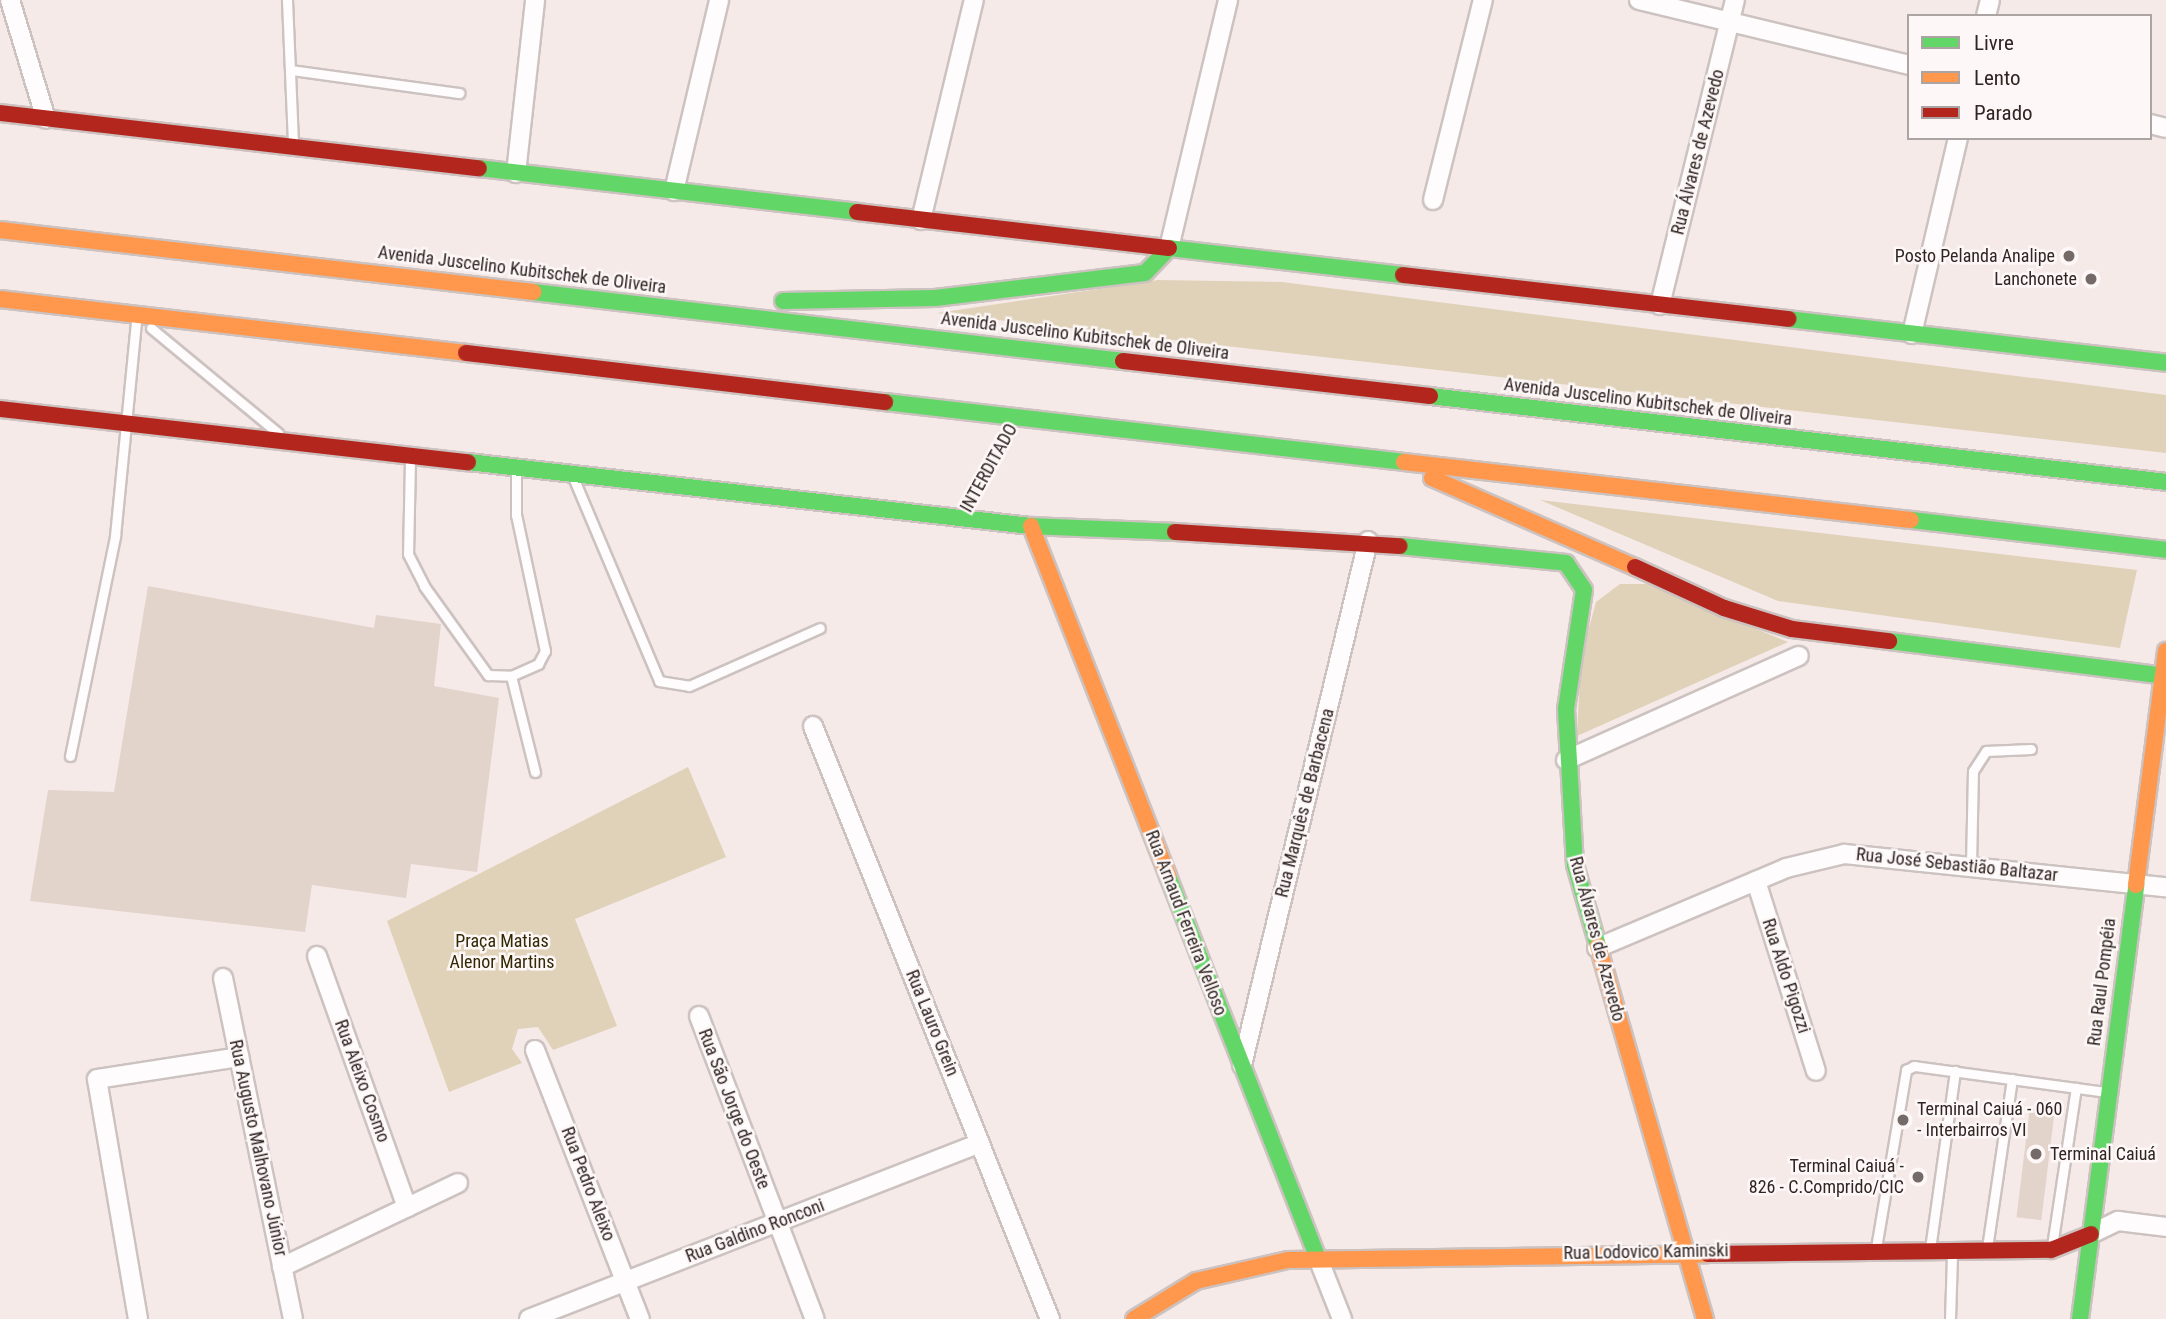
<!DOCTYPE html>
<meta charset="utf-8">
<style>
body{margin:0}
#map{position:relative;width:2166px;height:1319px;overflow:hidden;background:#f5eae8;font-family:"Roboto Condensed",sans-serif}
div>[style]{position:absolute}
.green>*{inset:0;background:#e0d2b9}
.building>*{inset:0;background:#e2d3cb;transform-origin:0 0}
.path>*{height:3.5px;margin-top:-1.75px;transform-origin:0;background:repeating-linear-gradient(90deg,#d6d2d2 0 5px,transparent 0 10px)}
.roads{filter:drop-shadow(2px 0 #ccc2c0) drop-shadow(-2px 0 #ccc2c0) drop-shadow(0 2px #ccc2c0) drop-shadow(0 -2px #ccc2c0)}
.lane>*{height:9px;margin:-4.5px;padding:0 4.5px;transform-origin:4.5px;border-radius:4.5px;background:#fefcfc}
.street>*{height:18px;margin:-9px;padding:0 9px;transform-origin:9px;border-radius:9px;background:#fefcfc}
.fast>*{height:16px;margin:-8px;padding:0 8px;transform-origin:8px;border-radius:8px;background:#63d668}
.slow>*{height:16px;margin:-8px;padding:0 8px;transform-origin:8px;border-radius:8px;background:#ff974d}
.jam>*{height:16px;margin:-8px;padding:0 8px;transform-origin:8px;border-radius:8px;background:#b3261e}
.dots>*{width:19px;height:19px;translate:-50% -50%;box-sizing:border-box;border:4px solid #fdf8f7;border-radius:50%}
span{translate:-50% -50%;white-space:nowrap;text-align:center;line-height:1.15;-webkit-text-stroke:5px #fdf8f7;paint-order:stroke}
.street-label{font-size:18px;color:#2f2523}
.poi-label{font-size:18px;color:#2f2523}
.right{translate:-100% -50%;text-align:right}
.left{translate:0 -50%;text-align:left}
.park-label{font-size:18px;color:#332804}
.legend{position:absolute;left:1907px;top:14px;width:245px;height:126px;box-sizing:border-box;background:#fdf8f7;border:2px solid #aba4a2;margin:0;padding:9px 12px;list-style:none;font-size:21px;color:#2f2523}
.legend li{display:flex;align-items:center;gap:14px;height:35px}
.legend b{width:35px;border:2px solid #aba4a2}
</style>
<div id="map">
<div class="green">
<div style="clip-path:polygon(1158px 280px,1282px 282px,2166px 395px,2166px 453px,937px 313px)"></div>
<div style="clip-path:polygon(1540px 500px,1983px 552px,2137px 570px,2120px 648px,1778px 601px)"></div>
<div style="clip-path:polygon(1620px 584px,1646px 584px,1788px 642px,1577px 736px,1581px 657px,1596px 602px)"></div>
<div style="clip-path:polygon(688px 767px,726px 857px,575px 919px,617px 1026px,553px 1050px,538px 1027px,518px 1029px,512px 1049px,522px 1063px,449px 1092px,387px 921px)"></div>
</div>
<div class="building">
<div style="clip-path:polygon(148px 586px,374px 628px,376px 615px,441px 624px,434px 686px,499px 698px,477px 872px,411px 864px,406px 898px,312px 885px,305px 932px,30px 901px,48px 790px,114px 792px)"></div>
<div style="left:2030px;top:1107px;width:25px;height:111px;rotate:7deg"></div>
</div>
<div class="path">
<div style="left:974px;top:495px;width:59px;rotate:-60.4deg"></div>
</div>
<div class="roads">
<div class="lane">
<div style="left:287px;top:0;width:145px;rotate:87.6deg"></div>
<div style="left:291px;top:70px;width:170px;rotate:7.8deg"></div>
<div style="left:151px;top:328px;width:165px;rotate:39.6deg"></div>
<div style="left:410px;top:460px;width:94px;rotate:91.2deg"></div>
<div style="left:408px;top:554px;width:36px;rotate:63deg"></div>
<div style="left:424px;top:586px;width:110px;rotate:54.3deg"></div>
<div style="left:488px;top:675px;width:23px;rotate:2deg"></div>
<div style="left:511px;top:676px;width:30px;rotate:-24deg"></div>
<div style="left:538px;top:664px;width:15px;rotate:-62deg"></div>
<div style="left:545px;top:651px;width:139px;rotate:-102deg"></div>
<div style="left:516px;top:515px;width:44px;rotate:-90deg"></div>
<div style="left:573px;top:477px;width:221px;rotate:67.1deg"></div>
<div style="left:659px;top:681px;width:30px;rotate:9deg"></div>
<div style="left:689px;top:686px;width:143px;rotate:-23.9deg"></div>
<div style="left:511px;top:676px;width:99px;rotate:76deg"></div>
<div style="left:70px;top:756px;width:225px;rotate:-78.4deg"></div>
<div style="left:115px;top:536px;width:216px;rotate:-84.4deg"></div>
<div style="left:1971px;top:865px;width:94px;rotate:-88.8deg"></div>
<div style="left:1973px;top:771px;width:24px;rotate:-57deg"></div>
<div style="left:1986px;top:751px;width:45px;rotate:-2.5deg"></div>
<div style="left:2052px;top:1246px;width:160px;rotate:-81.4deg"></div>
<div style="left:1876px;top:1248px;width:181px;rotate:-80.4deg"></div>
<div style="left:1906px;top:1070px;width:9px;rotate:-27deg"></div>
<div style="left:1914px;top:1066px;width:194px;rotate:7.7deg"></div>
<div style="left:1987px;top:1248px;width:171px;rotate:-81.6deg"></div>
<div style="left:1930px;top:1249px;width:180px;rotate:-82deg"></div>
<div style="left:1950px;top:1319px;width:65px;rotate:-88.2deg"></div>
</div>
<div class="street">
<div style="left:10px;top:0;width:124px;rotate:73.2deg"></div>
<div style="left:1639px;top:0;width:278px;rotate:13.5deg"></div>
<div style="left:1986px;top:16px;width:16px;rotate:-76deg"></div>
<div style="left:2150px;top:124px;width:16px;rotate:14deg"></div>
<div style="left:516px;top:173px;width:174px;rotate:-83.7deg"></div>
<div style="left:674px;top:191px;width:196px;rotate:-76.7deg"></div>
<div style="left:1433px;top:200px;width:206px;rotate:-76deg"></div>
<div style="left:921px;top:220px;width:226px;rotate:-76.5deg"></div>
<div style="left:1169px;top:248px;width:255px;rotate:-76.6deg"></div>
<div style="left:1660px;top:305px;width:314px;rotate:-76.2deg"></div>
<div style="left:1912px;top:334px;width:201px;rotate:-76.8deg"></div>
<div style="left:813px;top:726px;width:639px;rotate:68.22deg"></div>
<div style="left:1566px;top:760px;width:255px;rotate:-24.1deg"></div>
<div style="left:1756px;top:881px;width:199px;rotate:72.5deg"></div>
<div style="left:1597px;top:948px;width:205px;rotate:-22.9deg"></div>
<div style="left:1786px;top:868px;width:60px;rotate:-13.6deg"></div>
<div style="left:1844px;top:854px;width:324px;rotate:5.9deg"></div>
<div style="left:317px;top:956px;width:267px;rotate:70.3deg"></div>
<div style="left:223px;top:978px;width:348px;rotate:78.4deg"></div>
<div style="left:699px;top:1016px;width:324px;rotate:69.1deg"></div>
<div style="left:535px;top:1050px;width:289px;rotate:68.7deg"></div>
<div style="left:1242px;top:1065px;width:539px;rotate:-76.48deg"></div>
<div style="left:2091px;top:1234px;width:30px;rotate:-26deg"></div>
<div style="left:2118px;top:1221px;width:48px;rotate:7.1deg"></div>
<div style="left:1318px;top:1258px;width:66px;rotate:68.5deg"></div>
<div style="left:282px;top:1267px;width:195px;rotate:-25.5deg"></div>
<div style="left:138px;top:1319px;width:243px;rotate:-99.7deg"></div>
<div style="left:97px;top:1079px;width:144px;rotate:-8.8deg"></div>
<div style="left:529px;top:1319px;width:484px;rotate:-21.3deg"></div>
</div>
<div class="fast">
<div style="left:479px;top:168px;width:381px;rotate:6.6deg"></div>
<div style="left:1169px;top:248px;width:236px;rotate:6.6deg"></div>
<div style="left:533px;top:292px;width:594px;rotate:6.67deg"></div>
<div style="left:783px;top:301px;width:152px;rotate:-1.1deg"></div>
<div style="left:935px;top:298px;width:211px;rotate:-6.8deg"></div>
<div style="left:1145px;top:273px;width:35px;rotate:-46deg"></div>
<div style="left:1788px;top:319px;width:381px;rotate:6.6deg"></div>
<div style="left:1430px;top:396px;width:741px;rotate:6.66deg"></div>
<div style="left:885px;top:402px;width:522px;rotate:6.59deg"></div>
<div style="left:468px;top:462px;width:567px;rotate:6.49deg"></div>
<div style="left:1031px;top:526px;width:144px;rotate:2.4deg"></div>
<div style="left:1911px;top:520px;width:257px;rotate:6.7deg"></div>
<div style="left:1400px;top:546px;width:167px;rotate:5.8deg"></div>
<div style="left:1566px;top:563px;width:32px;rotate:56deg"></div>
<div style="left:1584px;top:590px;width:120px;rotate:98.6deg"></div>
<div style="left:1566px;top:709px;width:156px;rotate:86.7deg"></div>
<div style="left:1575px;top:865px;width:84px;rotate:74.1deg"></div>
<div style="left:1889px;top:641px;width:279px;rotate:7.2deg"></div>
<div style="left:1168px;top:876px;width:410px;rotate:68.6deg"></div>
<div style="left:2080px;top:1319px;width:438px;rotate:-82.6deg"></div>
</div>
<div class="slow">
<div style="left:0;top:230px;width:537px;rotate:6.63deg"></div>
<div style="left:0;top:299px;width:469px;rotate:6.6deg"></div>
<div style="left:1404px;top:462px;width:510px;rotate:6.53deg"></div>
<div style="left:1432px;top:478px;width:222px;rotate:23.7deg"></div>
<div style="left:1031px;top:526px;width:376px;rotate:68.6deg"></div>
<div style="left:2136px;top:885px;width:236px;rotate:-82.7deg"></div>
<div style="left:1598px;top:946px;width:388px;rotate:74deg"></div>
<div style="left:1134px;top:1319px;width:73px;rotate:-31.5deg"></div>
<div style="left:1196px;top:1281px;width:94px;rotate:-12.9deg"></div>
<div style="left:1288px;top:1260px;width:420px;rotate:-0.8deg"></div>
</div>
<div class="jam">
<div style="left:0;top:113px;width:482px;rotate:6.6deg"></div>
<div style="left:857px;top:212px;width:314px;rotate:6.6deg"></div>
<div style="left:1403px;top:275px;width:388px;rotate:6.5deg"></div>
<div style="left:466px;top:353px;width:422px;rotate:6.7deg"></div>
<div style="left:1123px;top:361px;width:309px;rotate:6.5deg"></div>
<div style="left:0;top:409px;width:471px;rotate:6.5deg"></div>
<div style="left:1175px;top:532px;width:225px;rotate:3.6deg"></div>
<div style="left:1635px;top:567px;width:98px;rotate:24.7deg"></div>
<div style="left:1724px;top:608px;width:71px;rotate:17.2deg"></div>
<div style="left:1792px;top:629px;width:98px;rotate:7.1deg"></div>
<div style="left:1708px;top:1254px;width:343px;rotate:-0.7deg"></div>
<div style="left:2051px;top:1250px;width:43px;rotate:-21.8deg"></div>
</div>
</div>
<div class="dots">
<div style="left:2069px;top:256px;background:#746a68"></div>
<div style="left:2091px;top:279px;background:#746a68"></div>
<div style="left:1903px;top:1120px;background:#746a68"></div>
<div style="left:2036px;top:1154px;background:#746a68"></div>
<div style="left:1918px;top:1177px;background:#746a68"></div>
</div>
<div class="street-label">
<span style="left:1698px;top:152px;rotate:-76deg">Rua Álvares de Azevedo</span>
<span style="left:522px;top:270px;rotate:7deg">Avenida Juscelino Kubitschek de Oliveira</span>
<span style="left:1085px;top:336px;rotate:7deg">Avenida Juscelino Kubitschek de Oliveira</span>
<span style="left:1648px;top:402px;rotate:7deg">Avenida Juscelino Kubitschek de Oliveira</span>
<span style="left:989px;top:468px;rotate:-61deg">INTERDITADO</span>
<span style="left:1305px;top:803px;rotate:-76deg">Rua Marquês de Barbacena</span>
<span style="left:1957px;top:865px;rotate:6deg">Rua José Sebastião Baltazar</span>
<span style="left:1186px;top:923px;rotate:69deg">Rua Arnaud Ferreira Velloso</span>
<span style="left:1597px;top:939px;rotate:75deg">Rua Álvares de Azevedo</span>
<span style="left:1786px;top:976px;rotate:72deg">Rua Aldo Pigozzi</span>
<span style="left:2102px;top:982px;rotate:-83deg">Rua Raul Pompéia</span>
<span style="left:932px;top:1023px;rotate:68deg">Rua Lauro Grein</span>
<span style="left:362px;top:1081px;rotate:70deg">Rua Aleixo Cosmo</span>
<span style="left:734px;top:1109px;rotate:69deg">Rua São Jorge do Oeste</span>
<span style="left:258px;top:1148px;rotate:78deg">Rua Augusto Malhovano Júnior</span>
<span style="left:588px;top:1184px;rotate:69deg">Rua Pedro Aleixo</span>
<span style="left:755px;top:1231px;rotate:-21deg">Rua Galdino Ronconi</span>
<span style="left:1646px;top:1252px;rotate:-1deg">Rua Lodovico Kaminski</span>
</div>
<div class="poi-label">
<span class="right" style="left:2055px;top:256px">Posto Pelanda Analipe</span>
<span class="right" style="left:2077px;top:279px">Lanchonete</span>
<span class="left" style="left:1917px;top:1120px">Terminal Caiuá - 060<br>- Interbairros VI</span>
<span class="left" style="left:2050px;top:1154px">Terminal Caiuá</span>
<span class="right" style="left:1904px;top:1177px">Terminal Caiuá -<br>826 - C.Comprido/CIC</span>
</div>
<div class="park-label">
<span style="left:502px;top:952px">Praça Matias<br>Alenor Martins</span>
</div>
<ul class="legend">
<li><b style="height:9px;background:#63d668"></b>Livre</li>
<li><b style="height:9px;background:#ff974d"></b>Lento</li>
<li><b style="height:9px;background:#b3261e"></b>Parado</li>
</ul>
</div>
